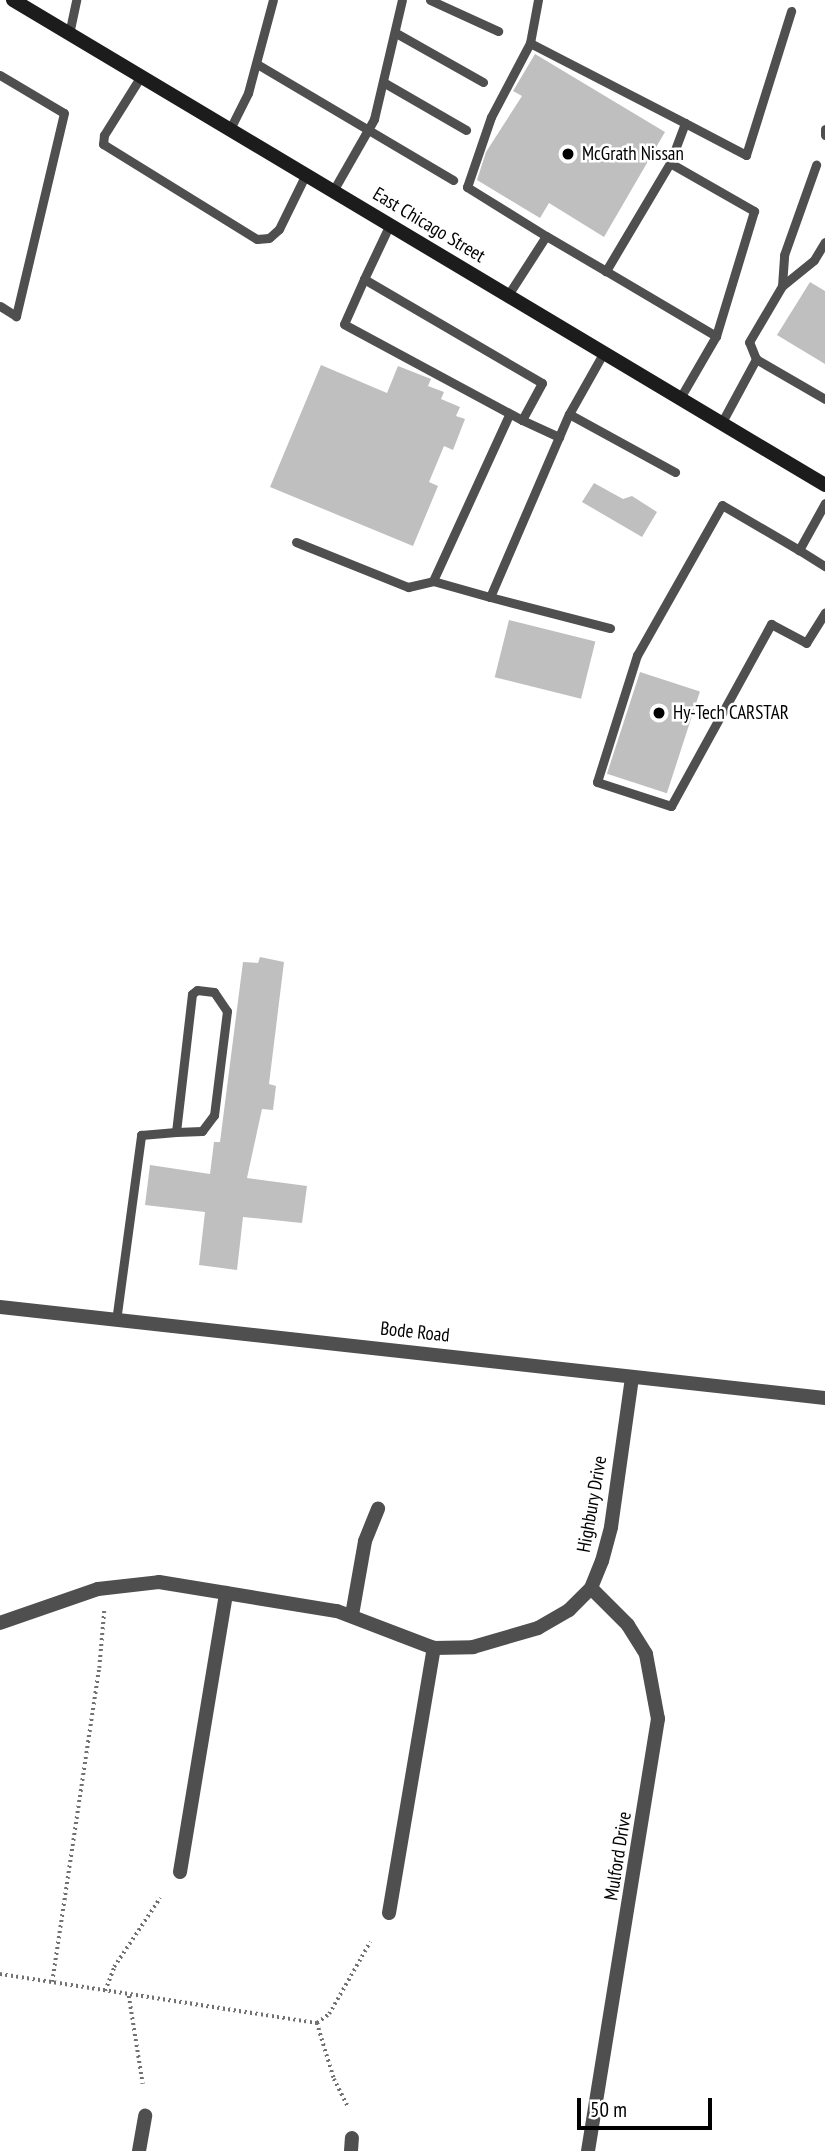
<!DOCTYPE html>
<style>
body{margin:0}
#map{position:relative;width:825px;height:2151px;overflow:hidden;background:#fff;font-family:"PT Sans Narrow",sans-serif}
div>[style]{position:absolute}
.building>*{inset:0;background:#bfbfbf;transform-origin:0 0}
.path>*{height:3.5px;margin-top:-1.75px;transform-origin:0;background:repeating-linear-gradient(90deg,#717171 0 2px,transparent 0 5.5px)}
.lane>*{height:9px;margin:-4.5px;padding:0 4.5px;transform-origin:4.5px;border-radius:4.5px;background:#4f4f4f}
.street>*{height:14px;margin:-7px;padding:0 7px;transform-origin:7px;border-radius:7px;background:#4f4f4f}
.secondary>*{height:14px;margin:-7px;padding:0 7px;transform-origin:7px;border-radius:7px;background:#1c1c1c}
.dots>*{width:19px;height:19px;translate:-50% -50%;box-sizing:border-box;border:4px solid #fff;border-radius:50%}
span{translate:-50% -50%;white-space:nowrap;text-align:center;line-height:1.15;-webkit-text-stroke:5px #fff;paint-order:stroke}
.poi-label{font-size:19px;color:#000}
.left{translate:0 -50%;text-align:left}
.street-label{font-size:19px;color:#000}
.scale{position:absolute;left:577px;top:2098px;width:135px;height:32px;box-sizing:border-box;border:4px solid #000;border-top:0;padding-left:9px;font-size:21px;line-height:24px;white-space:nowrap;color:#000;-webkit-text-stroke:5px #fff;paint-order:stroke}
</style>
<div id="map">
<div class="building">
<div style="clip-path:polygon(535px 54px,665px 132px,604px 237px,549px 203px,540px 218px,477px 180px,486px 152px,522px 96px,513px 91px)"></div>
<div style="clip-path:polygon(810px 282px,825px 291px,825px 364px,777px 335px)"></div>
<div style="clip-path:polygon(321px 365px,387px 393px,398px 366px,431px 379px,428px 386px,444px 392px,441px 399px,460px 407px,456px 416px,465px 419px,453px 450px,444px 446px,429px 482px,438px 486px,413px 546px,270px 487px)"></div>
<div style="clip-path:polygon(594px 483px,623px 499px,632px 496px,657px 512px,642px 537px,582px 502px)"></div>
<div style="left:509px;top:620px;width:89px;height:59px;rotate:14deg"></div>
<div style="left:640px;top:672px;width:63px;height:107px;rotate:18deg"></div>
<div style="clip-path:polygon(260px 957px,284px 962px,269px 1084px,276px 1086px,273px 1110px,262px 1109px,247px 1178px,307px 1186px,302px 1223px,243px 1217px,237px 1270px,199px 1265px,205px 1212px,145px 1205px,150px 1165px,210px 1174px,214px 1142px,220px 1142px,243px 962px,258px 963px)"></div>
</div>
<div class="path">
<div style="left:0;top:1974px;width:321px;rotate:8.8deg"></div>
<div style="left:317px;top:2023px;width:59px;rotate:73.1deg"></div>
<div style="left:334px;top:2079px;width:30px;rotate:63deg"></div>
<div style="left:52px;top:1982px;width:317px;rotate:-81.5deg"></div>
<div style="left:99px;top:1668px;width:57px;rotate:-85deg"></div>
<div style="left:105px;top:1991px;width:26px;rotate:-69deg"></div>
<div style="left:114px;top:1967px;width:83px;rotate:-56.3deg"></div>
<div style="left:129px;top:1996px;width:89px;rotate:81deg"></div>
<div style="left:317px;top:2023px;width:15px;rotate:-37deg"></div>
<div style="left:329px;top:2014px;width:83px;rotate:-60.3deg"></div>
</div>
<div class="lane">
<div style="left:430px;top:0;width:75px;rotate:24.5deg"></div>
<div style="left:396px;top:33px;width:100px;rotate:29.4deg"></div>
<div style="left:69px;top:34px;width:35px;rotate:-78deg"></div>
<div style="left:530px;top:43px;width:174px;rotate:27.3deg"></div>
<div style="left:685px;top:123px;width:43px;rotate:110.6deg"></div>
<div style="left:670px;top:163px;width:126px;rotate:120.7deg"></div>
<div style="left:606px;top:271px;width:69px;rotate:-149.7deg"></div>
<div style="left:257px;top:64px;width:228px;rotate:30.6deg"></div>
<div style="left:0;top:75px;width:74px;rotate:30.7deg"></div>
<div style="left:64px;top:113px;width:209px;rotate:103.3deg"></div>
<div style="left:16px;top:316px;width:19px;rotate:-148deg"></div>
<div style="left:141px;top:76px;width:70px;rotate:122.1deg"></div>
<div style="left:104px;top:135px;width:9px;rotate:96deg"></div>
<div style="left:103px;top:144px;width:181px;rotate:31.7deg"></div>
<div style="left:257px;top:239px;width:12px;rotate:-5deg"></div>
<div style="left:269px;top:238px;width:13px;rotate:-42deg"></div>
<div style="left:279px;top:229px;width:61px;rotate:-63.9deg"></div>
<div style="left:383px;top:82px;width:96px;rotate:30deg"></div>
<div style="left:685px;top:123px;width:69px;rotate:27.7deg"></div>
<div style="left:746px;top:155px;width:151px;rotate:-72.6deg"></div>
<div style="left:230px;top:129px;width:40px;rotate:-63.4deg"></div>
<div style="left:248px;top:93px;width:96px;rotate:-75deg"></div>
<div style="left:825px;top:129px;width:6px;rotate:90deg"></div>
<div style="left:670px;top:163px;width:97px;rotate:29.7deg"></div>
<div style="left:754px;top:211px;width:131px;rotate:106.9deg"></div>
<div style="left:333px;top:191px;width:83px;rotate:-60.3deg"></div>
<div style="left:374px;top:119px;width:122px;rotate:-76.8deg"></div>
<div style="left:606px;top:271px;width:128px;rotate:30.6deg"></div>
<div style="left:716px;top:336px;width:72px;rotate:120.1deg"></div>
<div style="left:364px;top:279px;width:206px;rotate:30.3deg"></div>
<div style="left:542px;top:383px;width:42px;rotate:118.4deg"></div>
<div style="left:522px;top:420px;width:202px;rotate:-151.7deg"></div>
<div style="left:344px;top:324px;width:49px;rotate:-66deg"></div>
<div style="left:364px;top:279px;width:61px;rotate:-64.7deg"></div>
<div style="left:782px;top:286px;width:31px;rotate:-86deg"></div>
<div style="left:784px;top:255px;width:96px;rotate:-70.4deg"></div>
<div style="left:508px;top:295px;width:70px;rotate:-57.2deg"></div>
<div style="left:546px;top:236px;width:93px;rotate:-148.2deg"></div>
<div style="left:467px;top:187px;width:74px;rotate:-71.1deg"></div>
<div style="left:491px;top:117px;width:84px;rotate:-62.2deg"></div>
<div style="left:530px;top:43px;width:44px;rotate:-79.5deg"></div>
<div style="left:756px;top:359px;width:18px;rotate:-112deg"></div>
<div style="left:749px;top:342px;width:65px;rotate:-59.5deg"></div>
<div style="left:782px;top:286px;width:41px;rotate:-39.1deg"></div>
<div style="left:814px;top:260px;width:21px;rotate:-59deg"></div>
<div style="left:569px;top:414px;width:121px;rotate:28.7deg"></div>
<div style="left:508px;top:417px;width:180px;rotate:114.6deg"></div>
<div style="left:433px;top:581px;width:59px;rotate:15.7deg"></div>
<div style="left:490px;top:597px;width:199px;rotate:-66.7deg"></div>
<div style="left:569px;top:414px;width:71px;rotate:-60.6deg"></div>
<div style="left:522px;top:420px;width:41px;rotate:24.7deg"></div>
<div style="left:722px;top:422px;width:72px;rotate:-61.6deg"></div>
<div style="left:756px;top:359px;width:80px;rotate:30.1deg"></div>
<div style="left:825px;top:503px;width:54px;rotate:119deg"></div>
<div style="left:799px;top:550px;width:89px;rotate:-149.7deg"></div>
<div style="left:722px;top:505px;width:172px;rotate:119.5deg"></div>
<div style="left:637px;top:655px;width:133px;rotate:107.5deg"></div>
<div style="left:597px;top:782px;width:78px;rotate:18deg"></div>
<div style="left:671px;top:806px;width:208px;rotate:-61.2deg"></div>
<div style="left:771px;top:624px;width:40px;rotate:28deg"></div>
<div style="left:806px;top:643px;width:36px;rotate:-58deg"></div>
<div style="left:296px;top:542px;width:121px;rotate:21.9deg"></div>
<div style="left:408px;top:587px;width:26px;rotate:-13deg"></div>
<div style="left:799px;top:550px;width:31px;rotate:32deg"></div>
<div style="left:490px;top:597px;width:124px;rotate:14.5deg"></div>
<div style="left:116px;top:1321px;width:188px;rotate:-82.3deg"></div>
<div style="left:141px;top:1135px;width:35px;rotate:-5deg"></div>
<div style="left:176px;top:1132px;width:139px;rotate:-83.4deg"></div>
<div style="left:192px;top:994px;width:6px;rotate:-39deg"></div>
<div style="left:197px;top:990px;width:17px;rotate:7deg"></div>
<div style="left:214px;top:992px;width:23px;rotate:56deg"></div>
<div style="left:227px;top:1011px;width:105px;rotate:97.1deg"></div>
<div style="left:214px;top:1115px;width:20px;rotate:127deg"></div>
<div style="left:202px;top:1131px;width:26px;rotate:178deg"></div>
</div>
<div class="street">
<div style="left:0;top:1307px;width:830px;rotate:6.29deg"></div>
<div style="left:352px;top:1615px;width:75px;rotate:-80deg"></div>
<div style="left:365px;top:1541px;width:35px;rotate:-68deg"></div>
<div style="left:0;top:1623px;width:104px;rotate:-19.1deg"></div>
<div style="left:98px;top:1589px;width:61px;rotate:-6.5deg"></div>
<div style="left:159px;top:1582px;width:180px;rotate:9.3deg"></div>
<div style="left:337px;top:1611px;width:104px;rotate:20.9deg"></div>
<div style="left:434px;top:1648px;width:39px;rotate:-1deg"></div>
<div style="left:473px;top:1647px;width:68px;rotate:-16.3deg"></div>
<div style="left:538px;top:1628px;width:36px;rotate:-30deg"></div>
<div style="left:569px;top:1610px;width:31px;rotate:-45deg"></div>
<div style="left:591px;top:1588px;width:29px;rotate:-68deg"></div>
<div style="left:602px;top:1561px;width:35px;rotate:-75deg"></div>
<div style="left:611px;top:1527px;width:151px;rotate:-82deg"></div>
<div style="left:180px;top:1872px;width:283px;rotate:-80.6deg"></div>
<div style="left:389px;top:1913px;width:269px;rotate:-80.4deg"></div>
<div style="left:139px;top:2151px;width:36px;rotate:-80deg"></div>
<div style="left:351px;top:2151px;width:13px;rotate:-86deg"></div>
<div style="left:588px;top:2151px;width:438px;rotate:-80.8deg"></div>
<div style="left:658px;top:1719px;width:66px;rotate:-100.5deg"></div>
<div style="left:646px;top:1654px;width:34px;rotate:-122deg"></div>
<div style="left:628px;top:1625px;width:52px;rotate:-135deg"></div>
</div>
<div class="secondary">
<div style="left:13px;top:0;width:946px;rotate:30.85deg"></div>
</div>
<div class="dots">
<div style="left:568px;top:154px;background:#000"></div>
<div style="left:659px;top:713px;background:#000"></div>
</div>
<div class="poi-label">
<span class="left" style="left:582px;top:154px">McGrath Nissan</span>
<span class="left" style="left:673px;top:713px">Hy-Tech CARSTAR</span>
</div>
<div class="street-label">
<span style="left:429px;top:225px;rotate:31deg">East Chicago Street</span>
<span style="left:415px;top:1332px;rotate:6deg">Bode Road</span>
<span style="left:592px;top:1504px;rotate:-80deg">Highbury Drive</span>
<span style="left:618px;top:1856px;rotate:-81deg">Mulford Drive</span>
</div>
<div class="scale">50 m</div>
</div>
